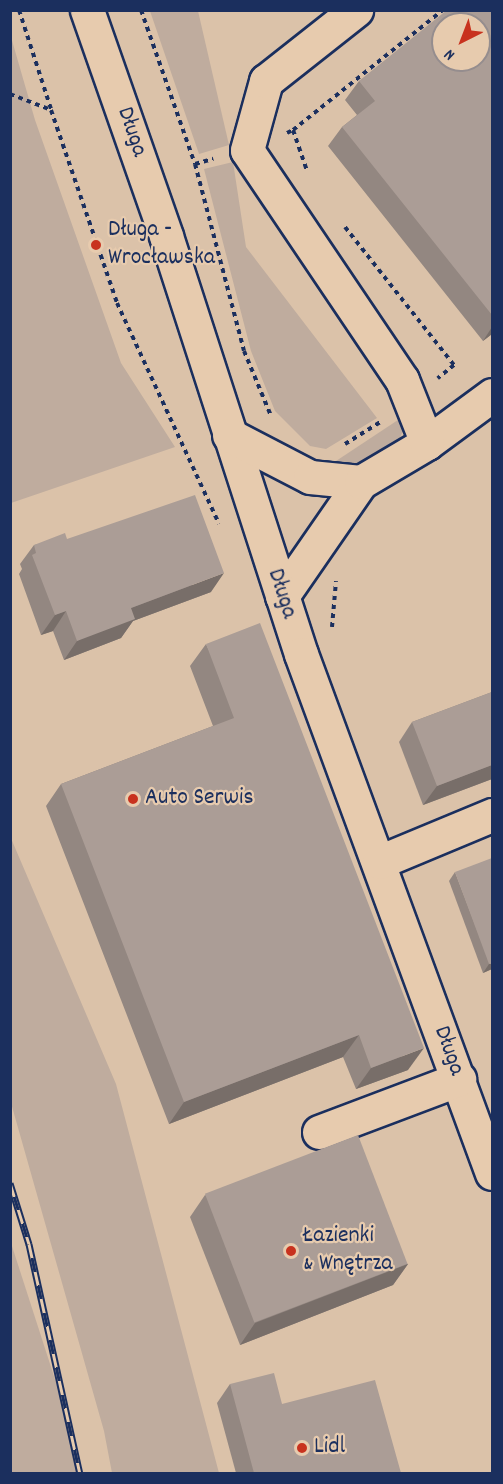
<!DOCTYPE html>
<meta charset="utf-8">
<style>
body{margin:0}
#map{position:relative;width:503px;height:1484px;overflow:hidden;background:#dbc2a9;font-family:Dekko,sans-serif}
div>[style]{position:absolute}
.green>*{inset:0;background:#bfac9e}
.path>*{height:4px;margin-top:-2px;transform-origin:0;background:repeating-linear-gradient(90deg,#1b2f5e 0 4.5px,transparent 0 9px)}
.roads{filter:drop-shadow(2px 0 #1b2f5e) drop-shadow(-2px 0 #1b2f5e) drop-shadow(0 2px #1b2f5e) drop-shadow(0 -2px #1b2f5e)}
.minor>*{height:33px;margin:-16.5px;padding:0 16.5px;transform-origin:16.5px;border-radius:16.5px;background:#e7cbae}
.rail>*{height:7px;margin-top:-3.5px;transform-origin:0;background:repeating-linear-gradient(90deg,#e7cbae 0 14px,#1b2f5e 0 28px);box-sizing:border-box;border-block:2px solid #1b2f5e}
.wall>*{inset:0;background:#938781}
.shaded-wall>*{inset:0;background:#786e69}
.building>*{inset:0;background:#ab9d96;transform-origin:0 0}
.dots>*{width:16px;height:16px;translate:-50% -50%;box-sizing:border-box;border:3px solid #e7cbae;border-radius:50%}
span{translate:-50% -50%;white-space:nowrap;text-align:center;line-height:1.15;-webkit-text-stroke:4.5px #e7cbae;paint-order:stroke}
.street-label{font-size:24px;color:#1b2f5e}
.poi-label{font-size:24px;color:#1b2f5e}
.left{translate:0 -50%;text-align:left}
.frame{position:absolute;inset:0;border:12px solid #1b2f5e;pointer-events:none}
.north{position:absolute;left:431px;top:12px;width:60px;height:60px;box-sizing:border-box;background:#e7cbae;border:2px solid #958d8e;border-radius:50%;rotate:222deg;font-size:16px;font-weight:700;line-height:24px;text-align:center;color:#1b2f5e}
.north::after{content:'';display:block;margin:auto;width:21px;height:27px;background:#c8321e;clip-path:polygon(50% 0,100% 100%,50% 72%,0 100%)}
</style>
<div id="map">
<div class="green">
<div style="clip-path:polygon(150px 11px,198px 11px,229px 145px,199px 154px)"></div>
<div style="clip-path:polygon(11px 37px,35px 120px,121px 363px,175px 447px,11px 503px)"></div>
<div style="clip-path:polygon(233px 162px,246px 247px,377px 418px,326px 449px,310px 446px,275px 411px,251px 351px,204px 169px)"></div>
<div style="clip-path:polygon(404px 416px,405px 426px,400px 438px,382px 453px,355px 465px,330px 465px)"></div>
<div style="clip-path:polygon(10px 836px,116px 1084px,219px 1473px,112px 1473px,104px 1431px,11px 1103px)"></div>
<div style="clip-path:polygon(11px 1243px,71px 1429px,79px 1473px,11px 1473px)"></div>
</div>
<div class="path">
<div style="left:19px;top:10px;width:104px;rotate:72.1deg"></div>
<div style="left:141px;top:10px;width:163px;rotate:70.7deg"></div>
<div style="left:195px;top:164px;width:19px;rotate:-16deg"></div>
<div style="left:10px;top:94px;width:44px;rotate:21.3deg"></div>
<div style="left:51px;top:110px;width:204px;rotate:71.1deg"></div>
<div style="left:117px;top:303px;width:243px;rotate:65.2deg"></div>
<div style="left:293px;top:130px;width:192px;rotate:-38.7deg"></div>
<div style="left:287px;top:133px;width:7px;rotate:-27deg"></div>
<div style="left:293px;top:130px;width:43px;rotate:71.1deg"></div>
<div style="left:195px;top:164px;width:193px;rotate:75.3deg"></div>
<div style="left:244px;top:351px;width:70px;rotate:67.4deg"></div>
<div style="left:345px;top:227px;width:176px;rotate:51.7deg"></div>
<div style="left:454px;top:365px;width:21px;rotate:141deg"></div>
<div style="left:345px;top:444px;width:44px;rotate:-31.9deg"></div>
<div style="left:332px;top:627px;width:46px;rotate:-85deg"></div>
</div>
<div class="roads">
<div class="minor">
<div style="left:87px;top:10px;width:239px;rotate:70.7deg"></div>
<div style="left:166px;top:236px;width:439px;rotate:72.1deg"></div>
<div style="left:301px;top:654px;width:553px;rotate:69.8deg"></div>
<div style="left:229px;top:435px;width:91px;rotate:27.4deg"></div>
<div style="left:310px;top:477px;width:51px;rotate:5.6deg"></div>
<div style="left:427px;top:443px;width:81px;rotate:-36.4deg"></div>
<div style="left:282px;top:596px;width:139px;rotate:-55.3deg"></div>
<div style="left:361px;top:482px;width:77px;rotate:-30.6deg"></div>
<div style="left:427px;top:443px;width:68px;rotate:-111.6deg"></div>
<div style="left:402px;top:380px;width:277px;rotate:-124deg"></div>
<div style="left:247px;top:150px;width:72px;rotate:-74.6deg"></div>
<div style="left:266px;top:81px;width:115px;rotate:-38.3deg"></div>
<div style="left:379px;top:862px;width:122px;rotate:-22.6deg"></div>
<div style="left:319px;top:1132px;width:150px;rotate:-20.7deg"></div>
</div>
</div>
<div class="rail">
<div style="left:10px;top:1183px;width:64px;rotate:72.7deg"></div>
<div style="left:29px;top:1244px;width:236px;rotate:77.5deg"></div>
</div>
<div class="wall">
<div style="clip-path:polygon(492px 10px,492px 334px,483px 341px,328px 146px,342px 127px,357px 115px,345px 100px,359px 81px)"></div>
<div style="clip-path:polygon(67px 539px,211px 592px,133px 621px,121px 638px,64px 660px,53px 631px,41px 635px,19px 574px,22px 569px,20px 564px,34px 545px)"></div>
<div style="clip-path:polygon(206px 644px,408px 1070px,356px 1089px,343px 1057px,169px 1124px,46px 806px,61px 784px,213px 726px,190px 666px)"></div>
<div style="clip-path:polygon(492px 692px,492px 779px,423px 805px,399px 742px,412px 722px)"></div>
<div style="clip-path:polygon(455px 872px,492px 969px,483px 973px,449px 881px)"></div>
<div style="clip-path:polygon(205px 1195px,408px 1264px,393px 1285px,240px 1345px,190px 1217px)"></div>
<div style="clip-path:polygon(230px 1384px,282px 1404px,401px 1473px,236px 1473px,217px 1403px)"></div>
</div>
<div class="shaded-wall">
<div style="clip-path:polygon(492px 327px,492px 334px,483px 341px)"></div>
<div style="clip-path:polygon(224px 573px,211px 592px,133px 621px,121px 638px,64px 660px,77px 641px,131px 608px)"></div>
<div style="clip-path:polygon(66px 611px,53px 631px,41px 635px,55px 615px)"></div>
<div style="clip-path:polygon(492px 765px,492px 779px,423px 805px,437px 786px)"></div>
<div style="clip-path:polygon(492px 963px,492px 969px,483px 973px,489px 964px)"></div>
<div style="clip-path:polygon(359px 1035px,343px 1057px,169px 1124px,184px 1102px)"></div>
<div style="clip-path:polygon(424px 1048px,408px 1070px,356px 1089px,371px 1068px)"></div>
<div style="clip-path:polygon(408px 1264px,393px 1285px,240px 1345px,255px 1323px)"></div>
</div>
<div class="building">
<div style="clip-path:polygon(evenodd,447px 10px,492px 10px,492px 315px,342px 127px,375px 101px,359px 81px,447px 10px,443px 24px,479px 24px,479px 60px,443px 60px,443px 24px)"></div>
<div style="clip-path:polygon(195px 495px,224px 573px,131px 608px,135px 619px,77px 641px,66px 611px,55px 615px,32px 555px,36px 553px,34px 545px,65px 533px,67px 539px)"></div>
<div style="clip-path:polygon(260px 623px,424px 1048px,371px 1068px,359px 1035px,184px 1102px,61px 784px,234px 718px,206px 644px)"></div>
<div style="clip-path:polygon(492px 692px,492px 765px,437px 786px,412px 722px)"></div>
<div style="clip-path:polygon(492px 858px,492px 963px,489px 964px,455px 872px)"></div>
<div style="left:358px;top:1135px;width:138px;height:164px;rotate:69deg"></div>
<div style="clip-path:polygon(274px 1373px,282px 1404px,375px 1380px,401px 1473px,254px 1473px,230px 1384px)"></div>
</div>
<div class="dots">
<div style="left:96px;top:245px;background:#c8321e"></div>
<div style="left:133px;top:799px;background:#c8321e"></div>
<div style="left:291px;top:1251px;background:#c8321e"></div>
<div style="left:302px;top:1448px;background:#c8321e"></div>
</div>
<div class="street-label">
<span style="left:131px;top:132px;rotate:71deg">Długa</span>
<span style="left:281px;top:594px;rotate:72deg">Długa</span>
<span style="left:448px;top:1051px;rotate:70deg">Długa</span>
</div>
<div class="poi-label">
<span class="left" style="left:108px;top:245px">Długa -<br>Wrocławska</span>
<span class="left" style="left:145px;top:799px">Auto Serwis</span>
<span class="left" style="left:303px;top:1251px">Łazienki<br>&amp; Wnętrza</span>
<span class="left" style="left:314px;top:1448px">Lidl</span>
</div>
<div class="frame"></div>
<div class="north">N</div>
</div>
